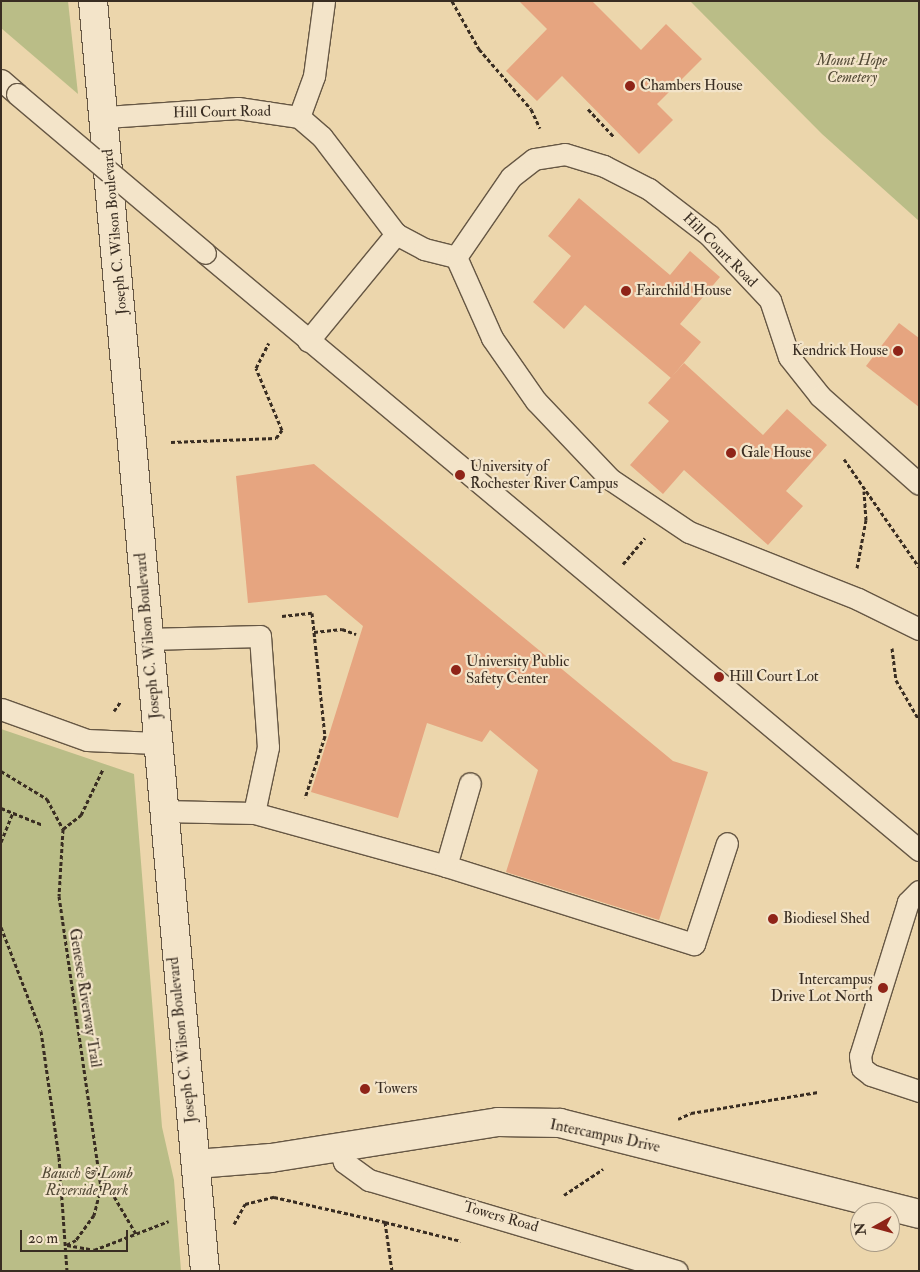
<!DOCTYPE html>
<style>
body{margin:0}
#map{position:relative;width:920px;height:1272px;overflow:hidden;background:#ecd6ac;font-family:"IM FELL Double Pica",serif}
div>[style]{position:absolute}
.green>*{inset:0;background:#babd87}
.building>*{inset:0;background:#e6a580}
.path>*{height:3px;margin-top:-1.5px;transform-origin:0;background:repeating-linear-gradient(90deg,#392d22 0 4px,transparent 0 6.5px)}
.roads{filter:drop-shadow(1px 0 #665744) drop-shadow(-1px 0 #665744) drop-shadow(0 1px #665744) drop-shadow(0 -1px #665744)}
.service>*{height:21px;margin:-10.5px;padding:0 10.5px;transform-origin:10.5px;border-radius:10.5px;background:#f3e4c9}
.minor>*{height:28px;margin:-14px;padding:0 14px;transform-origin:14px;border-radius:14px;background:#f3e4c9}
.tertiary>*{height:28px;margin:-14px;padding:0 14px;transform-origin:14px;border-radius:14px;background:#f3e4c9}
.bridges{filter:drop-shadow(1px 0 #665744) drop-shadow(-1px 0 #665744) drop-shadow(0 1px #665744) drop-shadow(0 -1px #665744)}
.service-bridge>*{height:21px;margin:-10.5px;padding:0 10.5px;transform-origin:10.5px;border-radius:10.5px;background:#f3e4c9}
.dots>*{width:14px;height:14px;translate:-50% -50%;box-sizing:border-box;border:2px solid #f3e4c9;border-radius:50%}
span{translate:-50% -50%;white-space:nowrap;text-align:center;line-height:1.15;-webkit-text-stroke:4.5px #f3e4c9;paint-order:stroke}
.park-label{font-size:15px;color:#534a36;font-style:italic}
.poi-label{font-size:15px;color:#392d22}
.left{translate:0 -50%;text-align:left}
.right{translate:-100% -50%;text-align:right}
.street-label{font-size:15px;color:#392d22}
.frame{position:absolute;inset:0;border:2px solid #392d22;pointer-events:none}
.north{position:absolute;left:850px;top:1202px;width:50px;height:50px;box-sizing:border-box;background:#f3e4c9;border:1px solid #a99b86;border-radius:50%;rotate:263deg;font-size:14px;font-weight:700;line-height:20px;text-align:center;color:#392d22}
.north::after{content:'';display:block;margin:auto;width:18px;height:22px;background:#8f2418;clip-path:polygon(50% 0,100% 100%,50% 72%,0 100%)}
.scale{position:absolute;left:20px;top:1230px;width:108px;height:22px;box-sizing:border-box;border:2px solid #392d22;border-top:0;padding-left:6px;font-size:15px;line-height:18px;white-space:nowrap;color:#392d22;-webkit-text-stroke:4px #f3e4c9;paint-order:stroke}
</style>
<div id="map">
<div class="green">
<div style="clip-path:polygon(1px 1px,68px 1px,78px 94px,1px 28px)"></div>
<div style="clip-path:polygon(690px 1px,919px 1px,919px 221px,822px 134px)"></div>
<div style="clip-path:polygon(1px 729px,134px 774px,162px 1127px,174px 1180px,181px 1271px,1px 1271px)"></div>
</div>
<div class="building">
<div style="clip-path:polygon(519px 1px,592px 1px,641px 50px,666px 24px,702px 59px,657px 104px,673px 120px,639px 154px,562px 76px,537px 101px,506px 71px,547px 29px)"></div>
<div style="clip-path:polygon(579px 198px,670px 275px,690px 251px,720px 277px,680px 324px,701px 342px,671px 378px,585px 305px,564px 329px,533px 302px,571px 256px,548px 236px)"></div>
<div style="clip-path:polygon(899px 323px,919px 338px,919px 407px,866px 366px)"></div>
<div style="clip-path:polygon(684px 363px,763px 435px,787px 409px,827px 445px,786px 491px,803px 506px,768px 545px,684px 470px,663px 494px,630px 465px,669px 421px,648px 403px)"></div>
<div style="clip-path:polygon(314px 464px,673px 761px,708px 772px,659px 920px,506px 872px,538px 770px,490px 730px,482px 742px,427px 723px,398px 818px,311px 792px,363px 626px,326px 595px,248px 603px,236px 476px)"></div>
</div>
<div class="path">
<div style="left:452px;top:1px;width:55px;rotate:60.6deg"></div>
<div style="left:479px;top:49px;width:79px;rotate:49.1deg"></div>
<div style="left:531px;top:109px;width:21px;rotate:65deg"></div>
<div style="left:588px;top:109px;width:38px;rotate:47deg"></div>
<div style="left:171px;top:442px;width:105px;rotate:-2.2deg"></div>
<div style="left:276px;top:438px;width:10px;rotate:-53deg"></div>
<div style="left:282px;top:430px;width:67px;rotate:-112.8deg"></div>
<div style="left:256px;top:368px;width:28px;rotate:-63deg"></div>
<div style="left:844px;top:459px;width:131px;rotate:55.2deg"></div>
<div style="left:623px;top:564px;width:34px;rotate:-50deg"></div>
<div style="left:857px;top:568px;width:49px;rotate:-79.4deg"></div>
<div style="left:866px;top:520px;width:29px;rotate:-94deg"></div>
<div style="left:282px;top:616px;width:30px;rotate:-6deg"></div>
<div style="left:312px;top:613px;width:124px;rotate:84deg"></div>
<div style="left:325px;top:736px;width:65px;rotate:107.9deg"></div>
<div style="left:314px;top:632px;width:28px;rotate:-6deg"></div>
<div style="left:342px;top:629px;width:15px;rotate:20deg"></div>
<div style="left:892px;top:648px;width:32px;rotate:83deg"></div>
<div style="left:896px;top:680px;width:46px;rotate:60.1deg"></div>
<div style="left:114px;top:711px;width:12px;rotate:-55deg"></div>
<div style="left:1px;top:771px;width:54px;rotate:31.3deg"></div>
<div style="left:47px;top:799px;width:34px;rotate:62deg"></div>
<div style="left:63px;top:829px;width:67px;rotate:93.4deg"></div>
<div style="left:59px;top:896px;width:294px;rotate:81.8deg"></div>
<div style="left:101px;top:1187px;width:29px;rotate:104deg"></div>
<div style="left:94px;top:1215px;width:31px;rotate:126deg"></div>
<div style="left:76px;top:1240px;width:11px;rotate:153deg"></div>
<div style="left:1px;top:808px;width:45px;rotate:22deg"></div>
<div style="left:63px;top:829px;width:23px;rotate:-38deg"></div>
<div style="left:81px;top:815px;width:51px;rotate:-64.4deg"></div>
<div style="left:1px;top:842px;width:31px;rotate:-68deg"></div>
<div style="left:1px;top:927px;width:111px;rotate:69deg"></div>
<div style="left:41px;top:1031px;width:127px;rotate:81.9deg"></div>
<div style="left:59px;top:1157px;width:114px;rotate:86deg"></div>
<div style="left:678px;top:1119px;width:14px;rotate:-25deg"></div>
<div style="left:691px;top:1113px;width:129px;rotate:-9.4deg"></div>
<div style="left:101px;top:1174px;width:69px;rotate:59.7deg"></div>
<div style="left:564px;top:1195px;width:47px;rotate:-33.7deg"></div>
<div style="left:234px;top:1224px;width:23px;rotate:-61deg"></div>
<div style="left:245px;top:1204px;width:30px;rotate:-14deg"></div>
<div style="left:274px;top:1197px;width:114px;rotate:12.7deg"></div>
<div style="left:67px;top:1245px;width:27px;rotate:10deg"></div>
<div style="left:94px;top:1250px;width:80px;rotate:-21.1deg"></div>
<div style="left:392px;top:1271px;width:49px;rotate:-98.1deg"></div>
<div style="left:385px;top:1222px;width:78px;rotate:14deg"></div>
</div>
<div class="roads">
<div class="service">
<div style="left:1px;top:80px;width:21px;rotate:41deg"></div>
<div style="left:106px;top:117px;width:132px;rotate:-3.9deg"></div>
<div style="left:238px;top:108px;width:62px;rotate:8.4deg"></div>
<div style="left:299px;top:117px;width:30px;rotate:41deg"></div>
<div style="left:322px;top:137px;width:122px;rotate:52.7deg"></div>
<div style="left:396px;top:234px;width:32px;rotate:28deg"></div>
<div style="left:424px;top:249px;width:33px;rotate:14deg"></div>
<div style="left:299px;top:117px;width:44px;rotate:-69.9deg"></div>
<div style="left:314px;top:76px;width:76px;rotate:-82.4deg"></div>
<div style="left:205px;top:253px;width:931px;rotate:39.9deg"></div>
<div style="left:456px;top:257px;width:97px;rotate:-55.5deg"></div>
<div style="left:511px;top:177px;width:29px;rotate:-38deg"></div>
<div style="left:534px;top:159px;width:31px;rotate:-9deg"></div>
<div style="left:565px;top:154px;width:41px;rotate:17.1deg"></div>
<div style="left:604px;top:166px;width:51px;rotate:27.1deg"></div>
<div style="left:649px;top:189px;width:76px;rotate:37.5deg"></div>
<div style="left:709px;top:235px;width:89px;rotate:46.8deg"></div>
<div style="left:770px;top:300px;width:60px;rotate:71.6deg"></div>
<div style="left:789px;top:357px;width:50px;rotate:51.5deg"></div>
<div style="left:820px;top:396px;width:132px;rotate:41.6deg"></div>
<div style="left:456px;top:257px;width:89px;rotate:66deg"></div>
<div style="left:492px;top:338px;width:77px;rotate:55.1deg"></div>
<div style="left:536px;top:401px;width:108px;rotate:46.5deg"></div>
<div style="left:610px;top:479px;width:95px;rotate:33.9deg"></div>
<div style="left:689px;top:532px;width:182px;rotate:21.6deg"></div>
<div style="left:858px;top:599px;width:68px;rotate:26.2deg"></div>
<div style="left:308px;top:341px;width:139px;rotate:-50.6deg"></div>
<div style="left:148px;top:639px;width:112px;rotate:-1.5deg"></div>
<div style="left:260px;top:636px;width:111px;rotate:85.9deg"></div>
<div style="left:268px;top:747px;width:67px;rotate:102deg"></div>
<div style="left:1px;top:709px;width:91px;rotate:19.8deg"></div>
<div style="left:87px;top:740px;width:69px;rotate:2.5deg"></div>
<div style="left:162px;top:811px;width:92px;rotate:1.2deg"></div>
<div style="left:254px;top:813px;width:199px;rotate:15.4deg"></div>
<div style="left:446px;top:866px;width:260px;rotate:17.5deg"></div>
<div style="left:694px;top:944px;width:106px;rotate:-71.9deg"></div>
<div style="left:446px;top:866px;width:86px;rotate:-73.9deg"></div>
<div style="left:919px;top:891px;width:16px;rotate:135deg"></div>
<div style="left:908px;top:902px;width:161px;rotate:107.3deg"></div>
<div style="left:860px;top:1056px;width:12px;rotate:81deg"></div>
<div style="left:862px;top:1068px;width:11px;rotate:38deg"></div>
<div style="left:871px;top:1075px;width:51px;rotate:18.4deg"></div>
<div style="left:339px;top:1148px;width:15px;rotate:70deg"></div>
<div style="left:344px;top:1162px;width:31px;rotate:36deg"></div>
<div style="left:369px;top:1180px;width:321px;rotate:16.5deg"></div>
</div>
<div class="minor">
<div style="left:196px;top:1164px;width:75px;rotate:-4.6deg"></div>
<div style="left:271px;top:1158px;width:230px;rotate:-9deg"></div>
<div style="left:498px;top:1122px;width:62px;rotate:0.9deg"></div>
<div style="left:560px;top:1123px;width:370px;rotate:14.2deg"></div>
</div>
<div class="tertiary">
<div style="left:93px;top:1px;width:1275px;rotate:84.96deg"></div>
</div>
</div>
<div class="bridges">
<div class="service-bridge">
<div style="left:17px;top:94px;width:246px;rotate:40.2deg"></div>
</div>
</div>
<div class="dots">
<div style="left:630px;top:86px;background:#8f2418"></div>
<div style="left:626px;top:291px;background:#8f2418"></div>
<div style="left:898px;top:351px;background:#8f2418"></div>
<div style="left:731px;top:453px;background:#8f2418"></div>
<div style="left:460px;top:475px;background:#8f2418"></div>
<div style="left:456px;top:670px;background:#8f2418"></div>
<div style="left:719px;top:677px;background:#8f2418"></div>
<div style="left:773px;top:919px;background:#8f2418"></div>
<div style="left:883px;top:988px;background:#8f2418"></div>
<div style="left:365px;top:1089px;background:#8f2418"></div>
</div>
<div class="park-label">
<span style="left:852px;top:69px">Mount Hope<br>Cemetery</span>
<span style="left:87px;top:1182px">Bausch &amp; Lomb<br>Riverside Park</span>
</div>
<div class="poi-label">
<span class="left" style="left:640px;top:86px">Chambers House</span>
<span class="left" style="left:636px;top:291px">Fairchild House</span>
<span class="right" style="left:888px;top:351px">Kendrick House</span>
<span class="left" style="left:741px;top:453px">Gale House</span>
<span class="left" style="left:470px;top:475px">University of<br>Rochester River Campus</span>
<span class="left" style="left:466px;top:670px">University Public<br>Safety Center</span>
<span class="left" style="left:729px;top:677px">Hill Court Lot</span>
<span class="left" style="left:783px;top:919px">Biodiesel Shed</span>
<span class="right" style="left:873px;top:988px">Intercampus<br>Drive Lot North</span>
<span class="left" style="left:375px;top:1089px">Towers</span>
</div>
<div class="street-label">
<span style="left:222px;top:112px;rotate:-1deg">Hill Court Road</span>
<span style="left:115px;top:232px;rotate:-95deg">Joseph C. Wilson Boulevard</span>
<span style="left:720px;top:250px;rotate:45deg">Hill Court Road</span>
<span style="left:148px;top:636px;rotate:-95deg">Joseph C. Wilson Boulevard</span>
<span style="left:85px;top:998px;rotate:81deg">Genesee Riverway Trail</span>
<span style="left:182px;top:1040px;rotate:-96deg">Joseph C. Wilson Boulevard</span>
<span style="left:605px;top:1136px;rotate:12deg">Intercampus Drive</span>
<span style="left:501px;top:1217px;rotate:16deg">Towers Road</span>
</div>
<div class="frame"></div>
<div class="north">N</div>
<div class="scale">20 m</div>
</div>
